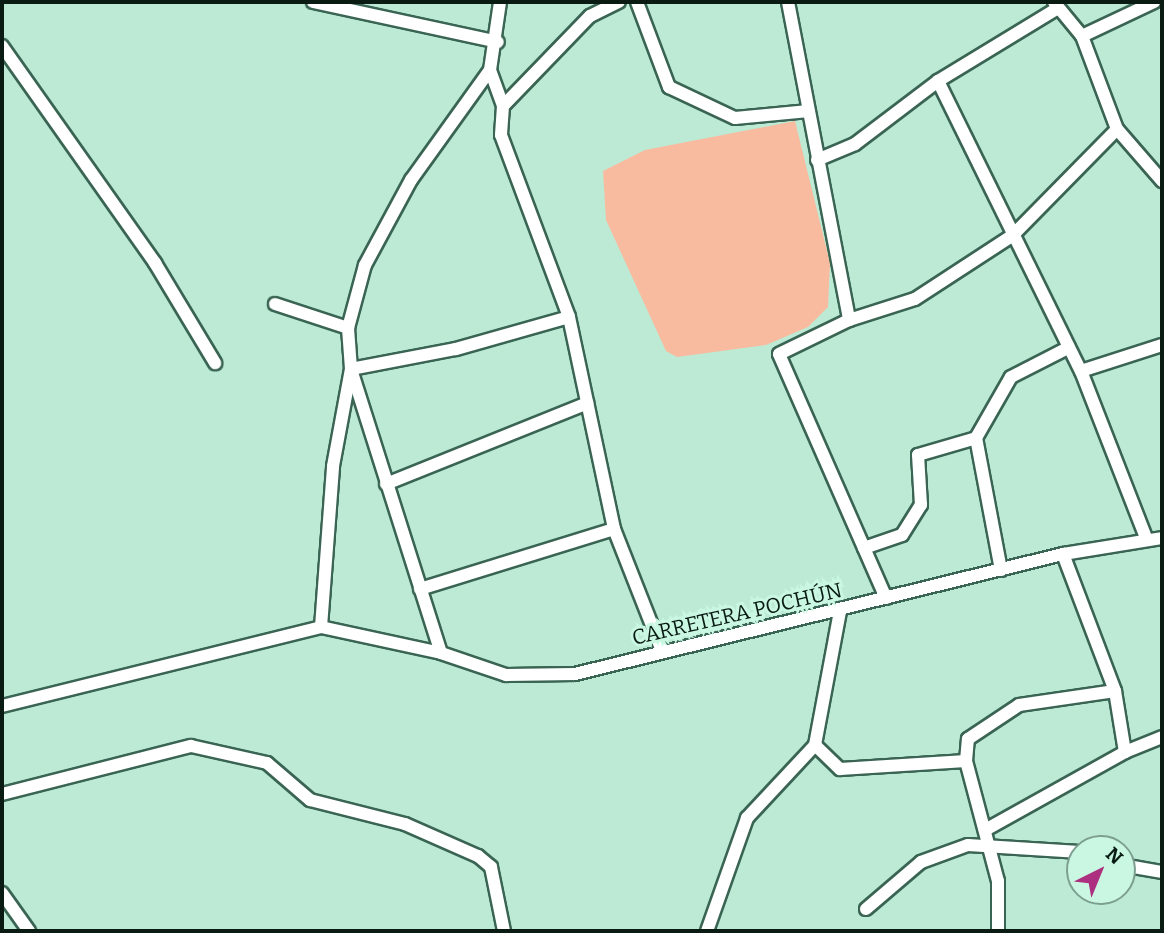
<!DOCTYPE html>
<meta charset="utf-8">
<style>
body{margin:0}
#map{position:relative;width:1164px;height:933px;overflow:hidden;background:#bcead5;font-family:Bitter,serif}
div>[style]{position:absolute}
.green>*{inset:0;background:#f9bb9f}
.roads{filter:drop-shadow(2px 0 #3a6453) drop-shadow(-2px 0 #3a6453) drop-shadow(0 2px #3a6453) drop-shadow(0 -2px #3a6453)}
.street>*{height:12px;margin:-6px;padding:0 6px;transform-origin:6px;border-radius:6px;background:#fff}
span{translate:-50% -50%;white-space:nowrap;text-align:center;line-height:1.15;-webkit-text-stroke:6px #c9f7e2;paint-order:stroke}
.street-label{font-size:21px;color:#0a1b14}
.frame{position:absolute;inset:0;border:4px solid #0a1b14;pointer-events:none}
.north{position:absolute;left:1066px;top:835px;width:70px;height:70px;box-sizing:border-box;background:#c9f7e2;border:2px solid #7d9f90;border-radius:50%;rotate:43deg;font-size:19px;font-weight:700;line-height:28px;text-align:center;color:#0a1b14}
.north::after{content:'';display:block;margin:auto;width:24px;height:32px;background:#ad2f7f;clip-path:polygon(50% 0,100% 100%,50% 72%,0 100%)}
</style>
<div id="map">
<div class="green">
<div style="clip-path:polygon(795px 121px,830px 263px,828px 307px,808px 327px,766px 345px,677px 357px,666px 351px,606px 220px,603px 171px,645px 150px)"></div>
</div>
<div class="roads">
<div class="street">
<div style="left:313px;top:2px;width:189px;rotate:12.2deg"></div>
<div style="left:637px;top:2px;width:91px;rotate:69.4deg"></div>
<div style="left:669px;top:87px;width:73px;rotate:25.2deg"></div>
<div style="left:735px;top:118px;width:74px;rotate:-5.4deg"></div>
<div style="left:788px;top:2px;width:324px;rotate:79.1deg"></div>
<div style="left:1054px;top:2px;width:44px;rotate:50.5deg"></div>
<div style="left:1082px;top:36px;width:99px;rotate:69.4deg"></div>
<div style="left:1117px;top:129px;width:69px;rotate:49.1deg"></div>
<div style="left:1082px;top:36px;width:80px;rotate:-25.3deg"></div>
<div style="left:2px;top:46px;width:266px;rotate:54.8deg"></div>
<div style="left:155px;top:263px;width:117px;rotate:59deg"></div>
<div style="left:490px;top:70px;width:38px;rotate:70deg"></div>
<div style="left:503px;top:106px;width:29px;rotate:94deg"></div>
<div style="left:501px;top:135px;width:194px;rotate:69.5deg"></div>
<div style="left:569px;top:317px;width:217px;rotate:78deg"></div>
<div style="left:614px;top:529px;width:131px;rotate:68.5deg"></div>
<div style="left:938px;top:81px;width:323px;rotate:63.8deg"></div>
<div style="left:1081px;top:371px;width:179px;rotate:68.7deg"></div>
<div style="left:503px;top:106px;width:125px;rotate:-46deg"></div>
<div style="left:590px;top:16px;width:32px;rotate:-26deg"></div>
<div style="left:817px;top:160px;width:41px;rotate:-22.8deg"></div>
<div style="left:855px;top:144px;width:104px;rotate:-37.2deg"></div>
<div style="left:938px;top:81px;width:140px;rotate:-31.3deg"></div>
<div style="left:275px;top:304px;width:77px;rotate:18.2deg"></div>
<div style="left:1081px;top:371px;width:85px;rotate:-17.8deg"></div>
<div style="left:386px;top:484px;width:217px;rotate:-21.9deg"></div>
<div style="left:864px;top:548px;width:40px;rotate:-18.9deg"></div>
<div style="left:902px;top:535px;width:36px;rotate:-58deg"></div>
<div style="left:921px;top:505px;width:50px;rotate:-93.4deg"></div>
<div style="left:918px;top:455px;width:60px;rotate:-16.3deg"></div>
<div style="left:1063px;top:554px;width:147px;rotate:69.2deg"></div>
<div style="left:1115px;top:691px;width:62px;rotate:80.7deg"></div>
<div style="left:1125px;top:752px;width:40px;rotate:-22deg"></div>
<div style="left:1001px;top:570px;width:134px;rotate:-100.7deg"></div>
<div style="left:976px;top:438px;width:70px;rotate:-60.2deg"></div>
<div style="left:1011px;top:377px;width:64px;rotate:-27deg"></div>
<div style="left:420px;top:589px;width:203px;rotate:-17.2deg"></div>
<div style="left:886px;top:598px;width:266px;rotate:-113.7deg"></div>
<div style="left:779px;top:354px;width:78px;rotate:-25.9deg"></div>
<div style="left:849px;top:320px;width:69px;rotate:-17.7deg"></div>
<div style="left:915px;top:299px;width:117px;rotate:-33.1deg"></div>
<div style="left:1013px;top:235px;width:148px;rotate:-45.5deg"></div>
<div style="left:321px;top:627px;width:161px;rotate:-85.7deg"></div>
<div style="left:333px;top:466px;width:99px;rotate:-79.5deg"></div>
<div style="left:351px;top:369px;width:41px;rotate:-94.2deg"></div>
<div style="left:348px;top:328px;width:65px;rotate:-74.9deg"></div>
<div style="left:365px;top:265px;width:97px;rotate:-61.6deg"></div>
<div style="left:411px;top:180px;width:135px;rotate:-54.3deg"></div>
<div style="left:490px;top:70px;width:69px;rotate:-81.6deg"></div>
<div style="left:441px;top:653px;width:298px;rotate:-107.6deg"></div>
<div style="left:351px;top:369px;width:107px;rotate:-10.8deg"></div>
<div style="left:456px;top:349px;width:117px;rotate:-15.8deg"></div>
<div style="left:2px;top:706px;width:329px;rotate:-13.9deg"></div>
<div style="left:321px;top:627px;width:123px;rotate:12.2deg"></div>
<div style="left:441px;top:653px;width:69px;rotate:18.7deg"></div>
<div style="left:506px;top:675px;width:69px;rotate:-0.8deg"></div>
<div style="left:575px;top:674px;width:503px;rotate:-13.82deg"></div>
<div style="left:1063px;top:554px;width:100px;rotate:-9.2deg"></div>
<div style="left:815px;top:745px;width:35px;rotate:44deg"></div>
<div style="left:840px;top:769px;width:126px;rotate:-3.6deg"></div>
<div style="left:966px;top:761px;width:22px;rotate:-85deg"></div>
<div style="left:968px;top:739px;width:61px;rotate:-33.7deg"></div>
<div style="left:1019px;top:705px;width:97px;rotate:-8.3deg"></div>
<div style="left:966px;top:761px;width:124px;rotate:75.1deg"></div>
<div style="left:998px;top:881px;width:50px;rotate:90deg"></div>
<div style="left:2px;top:794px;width:195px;rotate:-14.3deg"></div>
<div style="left:191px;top:746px;width:78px;rotate:12.6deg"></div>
<div style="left:267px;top:763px;width:57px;rotate:40.7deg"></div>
<div style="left:310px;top:800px;width:98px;rotate:14.2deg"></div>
<div style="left:405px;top:824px;width:80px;rotate:23.7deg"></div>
<div style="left:478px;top:856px;width:17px;rotate:40deg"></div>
<div style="left:491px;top:867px;width:65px;rotate:78.5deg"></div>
<div style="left:985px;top:830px;width:160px;rotate:-29.1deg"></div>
<div style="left:1122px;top:865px;width:41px;rotate:9.9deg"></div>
<div style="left:2px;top:893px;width:47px;rotate:54.6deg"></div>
<div style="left:866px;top:909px;width:72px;rotate:-40.5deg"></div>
<div style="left:921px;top:862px;width:50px;rotate:-19.9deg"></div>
<div style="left:968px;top:845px;width:112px;rotate:3.6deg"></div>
<div style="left:707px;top:931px;width:120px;rotate:-70.5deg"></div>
<div style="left:747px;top:818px;width:100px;rotate:-47deg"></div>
<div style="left:815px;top:745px;width:136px;rotate:-79.4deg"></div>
</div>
</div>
<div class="street-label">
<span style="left:737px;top:614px;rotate:-13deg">CARRETERA POCHÚN</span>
</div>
<div class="frame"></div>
<div class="north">N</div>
</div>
